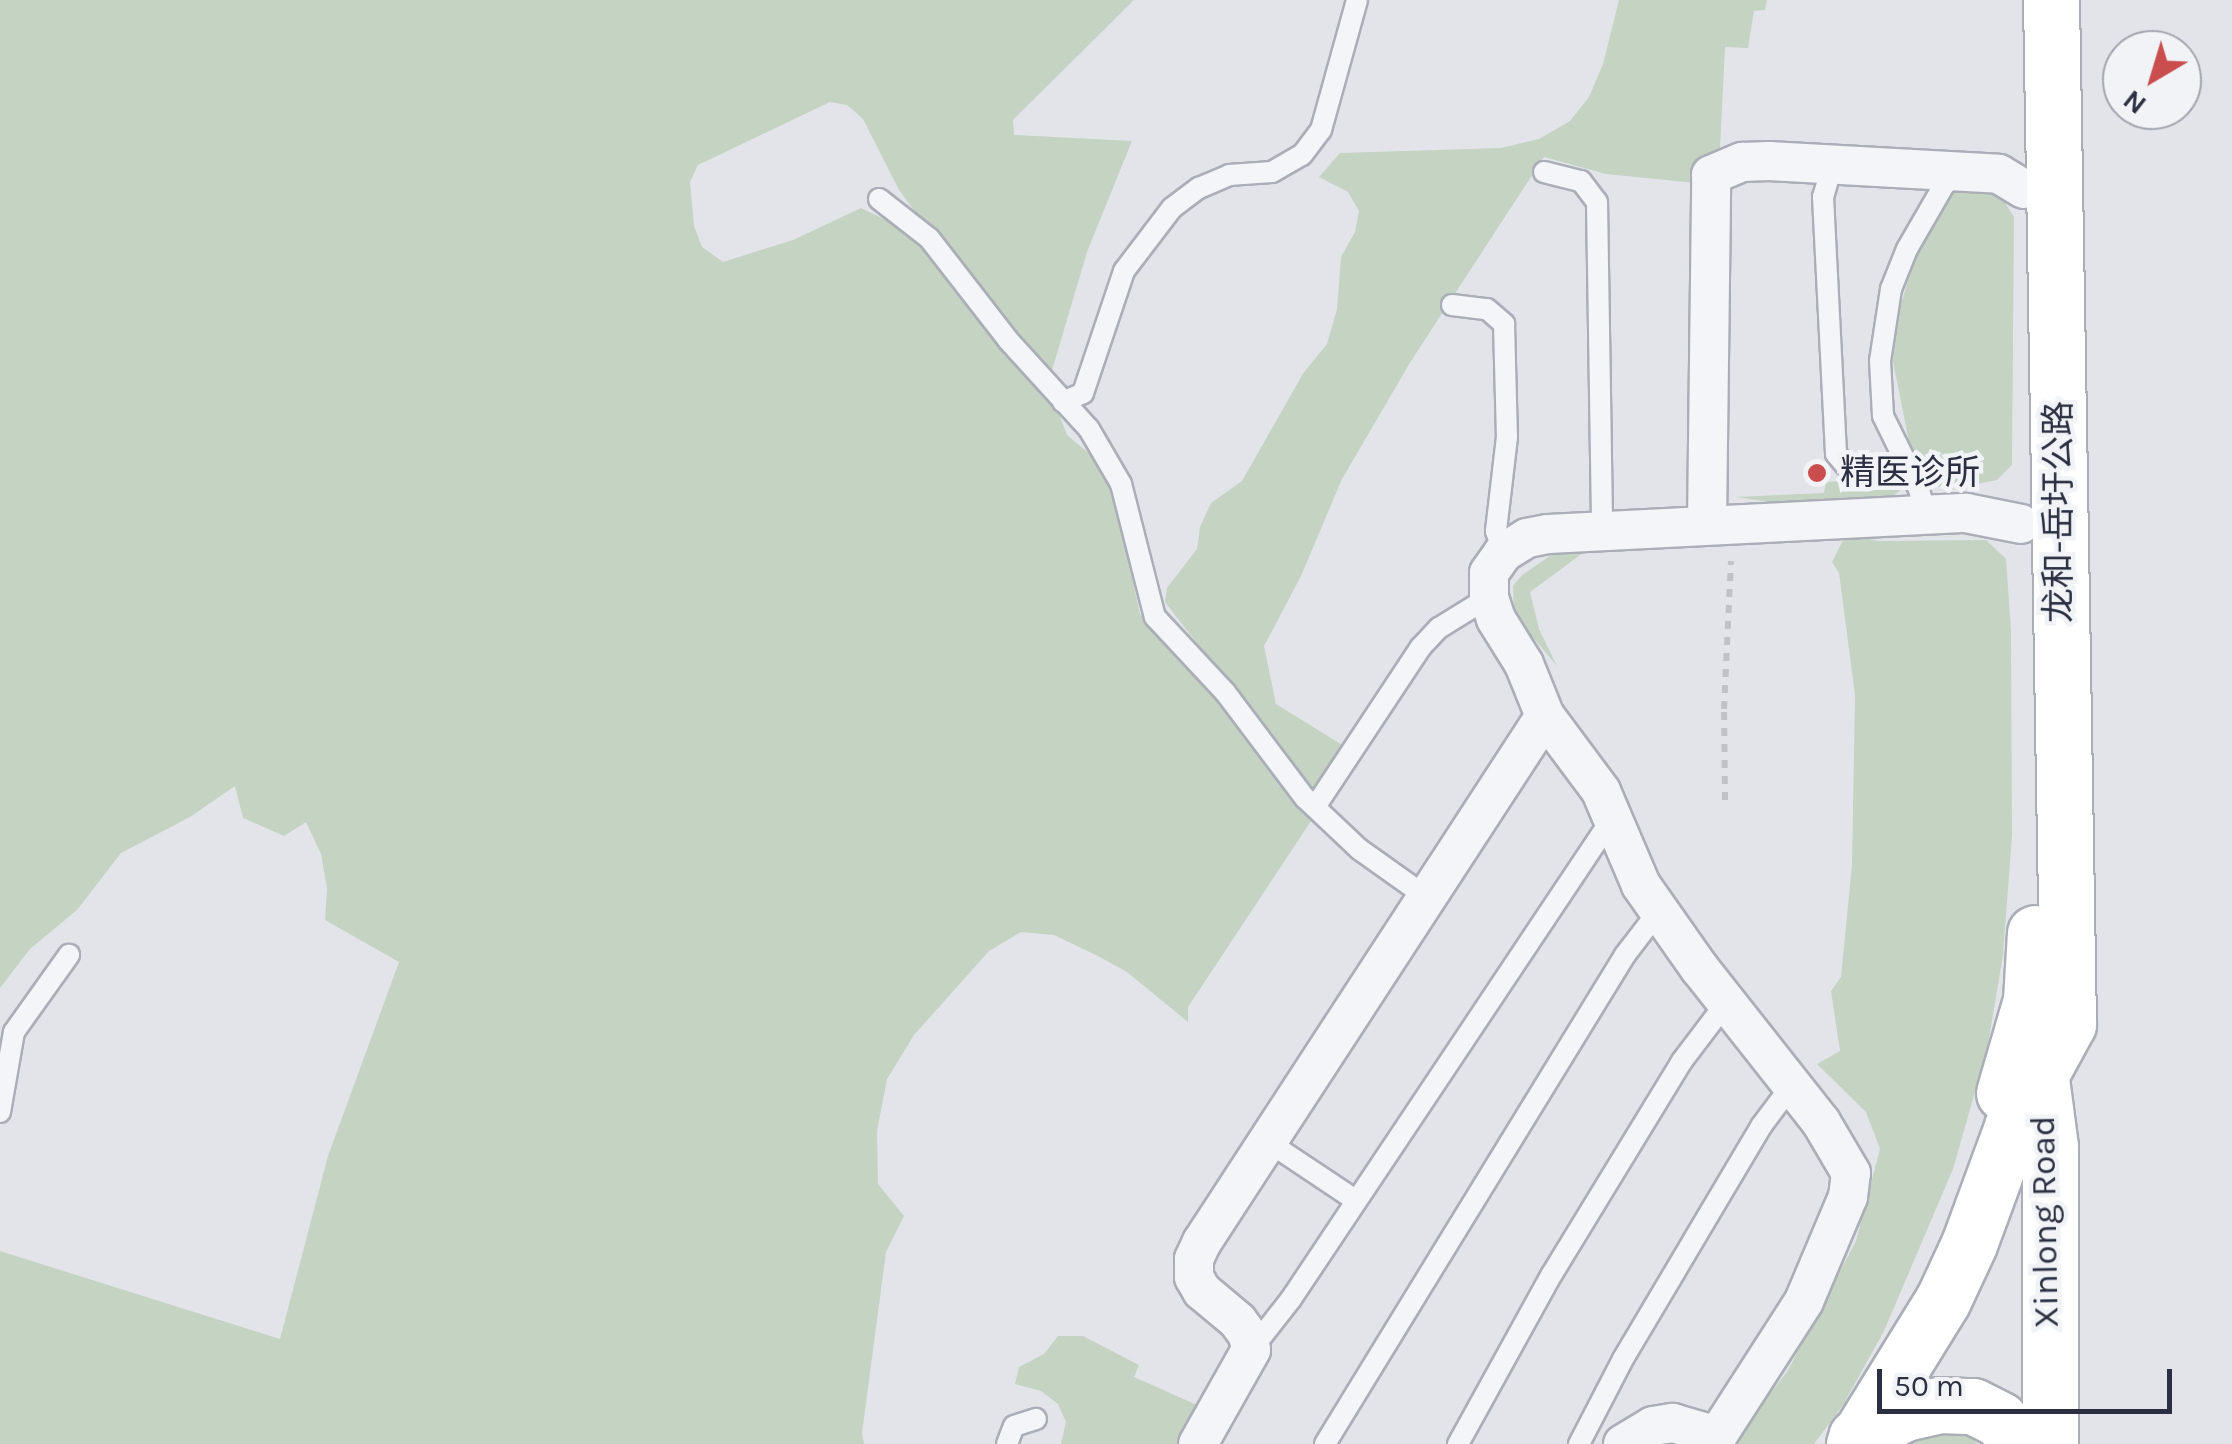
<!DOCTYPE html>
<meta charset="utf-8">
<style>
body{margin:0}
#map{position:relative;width:2232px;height:1444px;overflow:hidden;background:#e2e4ea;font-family:Karla,"Noto Sans SC",sans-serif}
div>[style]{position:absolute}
.green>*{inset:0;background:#c5d3c3}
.path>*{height:6px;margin-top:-3px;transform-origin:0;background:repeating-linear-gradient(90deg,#c0c2c8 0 8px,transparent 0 16px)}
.roads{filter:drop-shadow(2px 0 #abaeb7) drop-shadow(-2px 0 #abaeb7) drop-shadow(0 2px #abaeb7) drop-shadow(0 -2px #abaeb7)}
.lane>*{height:20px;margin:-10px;padding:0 10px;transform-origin:10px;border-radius:10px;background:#f4f5f8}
.street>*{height:38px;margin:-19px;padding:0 19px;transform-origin:19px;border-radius:19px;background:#f4f5f8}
.primary>*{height:55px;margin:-27.5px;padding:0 27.5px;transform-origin:27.5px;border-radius:27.5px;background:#fff}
.highway>*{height:55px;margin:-27.5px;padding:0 27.5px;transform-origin:27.5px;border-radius:27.5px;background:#fff}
.dots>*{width:28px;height:28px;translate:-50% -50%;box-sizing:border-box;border:5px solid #f1f3f7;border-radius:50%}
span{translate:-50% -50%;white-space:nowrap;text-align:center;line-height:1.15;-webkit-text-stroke:9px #f1f3f7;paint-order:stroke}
.poi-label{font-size:35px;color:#2b2f41}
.left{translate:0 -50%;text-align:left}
.street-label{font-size:35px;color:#2b2f41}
.north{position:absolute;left:2102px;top:30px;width:100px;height:100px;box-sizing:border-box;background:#f1f3f7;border:2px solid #a2a5ae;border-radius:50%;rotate:218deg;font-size:28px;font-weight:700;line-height:40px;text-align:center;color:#2b2f41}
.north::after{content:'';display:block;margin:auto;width:35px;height:45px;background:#c94e4d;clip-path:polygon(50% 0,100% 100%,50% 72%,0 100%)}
.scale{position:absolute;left:1877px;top:1369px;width:295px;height:45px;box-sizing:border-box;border:5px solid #2b2f41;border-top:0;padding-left:12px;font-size:30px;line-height:35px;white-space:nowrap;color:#2b2f41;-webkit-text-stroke:8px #f1f3f7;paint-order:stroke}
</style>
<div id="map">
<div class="green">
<div style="clip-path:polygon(0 0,1134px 0,1013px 120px,1014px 135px,1132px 141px,1087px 252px,1051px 374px,924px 224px,899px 190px,863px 119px,847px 105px,830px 102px,698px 165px,690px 182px,694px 226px,702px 247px,723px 262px,793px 240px,861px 208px,919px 236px,1056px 406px,1067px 435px,1103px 465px,1111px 478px,1140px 614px,1237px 723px,1313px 818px,1188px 1007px,1188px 1022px,1127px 972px,1098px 956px,1054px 935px,1021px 932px,989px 951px,914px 1035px,887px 1079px,877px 1131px,878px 1184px,904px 1216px,886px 1252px,862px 1433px,864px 1444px,0 1444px,0 1251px,280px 1339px,328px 1156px,399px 962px,325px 920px,327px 888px,321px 854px,306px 822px,284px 836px,243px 818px,235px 786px,190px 817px,121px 853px,77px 910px,30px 949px,0 988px)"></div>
<div style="clip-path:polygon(1619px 0,1767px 0,1765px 10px,1754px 11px,1748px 48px,1725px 47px,1720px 148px,1710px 155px,1696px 183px,1606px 174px,1544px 157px,1411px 361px,1342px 479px,1301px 576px,1264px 646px,1276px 704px,1344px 746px,1321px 785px,1314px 788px,1305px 784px,1165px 602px,1167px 588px,1197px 549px,1200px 527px,1211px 503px,1242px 481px,1304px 372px,1327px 344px,1337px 309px,1341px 257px,1355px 232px,1359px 211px,1348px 192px,1319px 177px,1340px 153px,1501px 148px,1539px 139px,1570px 121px,1589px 97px,1603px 64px)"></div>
<div style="clip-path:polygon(1962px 186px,1987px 188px,2000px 195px,2014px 217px,2012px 465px,1997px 480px,1947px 490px,1933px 484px,1909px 442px,1892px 356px,1894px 327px,1915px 258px,1948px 198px)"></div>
<div style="clip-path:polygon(1893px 478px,1901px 480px,1902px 489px,1889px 499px,1784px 504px,1735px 497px,1824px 493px,1826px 482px)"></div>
<div style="clip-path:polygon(1846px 534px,1878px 541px,1986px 540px,2006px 559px,2011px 630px,2012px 836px,2003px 955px,1987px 1050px,1953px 1169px,1884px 1331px,1843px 1405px,1814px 1444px,1730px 1444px,1787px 1372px,1856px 1241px,1880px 1149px,1866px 1112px,1817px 1064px,1840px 1051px,1831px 991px,1841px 977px,1852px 865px,1855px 695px,1839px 573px,1832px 562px)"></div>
<div style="clip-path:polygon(1595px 544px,1530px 592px,1539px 629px,1557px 666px,1514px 615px,1513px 586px,1522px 575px,1554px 553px)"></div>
<div style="clip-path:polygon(1058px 1336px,1083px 1336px,1139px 1365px,1134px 1377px,1206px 1409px,1185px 1429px,1179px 1444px,1061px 1444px,1066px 1422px,1058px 1404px,1041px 1391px,1015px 1384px,1019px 1367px,1044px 1354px)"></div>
<div style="clip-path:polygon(1937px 1430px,1963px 1432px,1978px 1444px,1904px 1444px)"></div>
</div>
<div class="path">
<div style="left:1725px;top:800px;width:91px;rotate:-90.6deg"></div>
<div style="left:1724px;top:709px;width:148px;rotate:-87.3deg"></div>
</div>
<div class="roads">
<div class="lane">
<div style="left:1832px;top:166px;width:32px;rotate:106deg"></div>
<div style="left:1823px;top:197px;width:257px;rotate:87.1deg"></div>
<div style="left:1836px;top:454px;width:20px;rotate:49deg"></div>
<div style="left:1849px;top:469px;width:55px;rotate:-4.2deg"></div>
<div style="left:1544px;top:172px;width:38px;rotate:14deg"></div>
<div style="left:1581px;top:181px;width:26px;rotate:53deg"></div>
<div style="left:1597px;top:202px;width:328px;rotate:89.1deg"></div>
<div style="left:879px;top:199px;width:63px;rotate:38deg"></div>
<div style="left:929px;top:238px;width:129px;rotate:52.2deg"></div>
<div style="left:1008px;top:340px;width:120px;rotate:47.7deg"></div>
<div style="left:1089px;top:429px;width:64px;rotate:59.8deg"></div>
<div style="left:1121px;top:484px;width:137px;rotate:75.7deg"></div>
<div style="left:1155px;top:617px;width:103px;rotate:47deg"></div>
<div style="left:1225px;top:692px;width:133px;rotate:53deg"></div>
<div style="left:1305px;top:798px;width:74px;rotate:43.4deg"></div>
<div style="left:1359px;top:849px;width:85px;rotate:35.4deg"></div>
<div style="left:1452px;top:305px;width:35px;rotate:7deg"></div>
<div style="left:1487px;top:309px;width:23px;rotate:41deg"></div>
<div style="left:1504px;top:324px;width:113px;rotate:88.5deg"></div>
<div style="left:1507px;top:437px;width:95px;rotate:96.7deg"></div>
<div style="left:1496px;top:531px;width:23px;rotate:72deg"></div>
<div style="left:1063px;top:402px;width:22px;rotate:-24deg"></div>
<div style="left:1083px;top:393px;width:129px;rotate:-71.4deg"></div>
<div style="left:1124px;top:271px;width:79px;rotate:-52.7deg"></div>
<div style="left:1172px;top:208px;width:34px;rotate:-37deg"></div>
<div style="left:1199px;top:188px;width:33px;rotate:-23deg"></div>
<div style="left:1229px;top:175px;width:43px;rotate:-4deg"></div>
<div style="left:1272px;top:172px;width:34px;rotate:-30deg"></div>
<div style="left:1302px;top:155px;width:31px;rotate:-53deg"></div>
<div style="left:1321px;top:130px;width:135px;rotate:-74.5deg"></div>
<div style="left:1926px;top:516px;width:30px;rotate:-105deg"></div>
<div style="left:1918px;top:487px;width:79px;rotate:-116.2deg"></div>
<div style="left:1883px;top:416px;width:55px;rotate:-93.1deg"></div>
<div style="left:1880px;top:361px;width:73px;rotate:-81.3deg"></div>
<div style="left:1891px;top:289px;width:43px;rotate:-68.2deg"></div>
<div style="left:1907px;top:249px;width:74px;rotate:-60deg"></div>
<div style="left:1944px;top:185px;width:18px;rotate:-41deg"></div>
<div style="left:1315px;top:807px;width:192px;rotate:-56.5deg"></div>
<div style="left:1421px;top:647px;width:26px;rotate:-47deg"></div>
<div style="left:1439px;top:628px;width:59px;rotate:-31.8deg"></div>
<div style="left:0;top:1112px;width:81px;rotate:-80.1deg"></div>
<div style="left:14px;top:1032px;width:95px;rotate:-54.5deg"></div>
<div style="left:1267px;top:1141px;width:105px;rotate:33.7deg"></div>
<div style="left:1251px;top:1350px;width:65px;rotate:-51.9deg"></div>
<div style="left:1291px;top:1299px;width:580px;rotate:-56.26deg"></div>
<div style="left:1007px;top:1444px;width:19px;rotate:-69deg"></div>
<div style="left:1014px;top:1426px;width:23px;rotate:-18deg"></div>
<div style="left:1325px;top:1444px;width:574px;rotate:-58.47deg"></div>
<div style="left:1625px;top:955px;width:54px;rotate:-52.5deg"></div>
<div style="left:1458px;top:1444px;width:194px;rotate:-61.1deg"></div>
<div style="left:1552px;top:1274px;width:250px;rotate:-58.6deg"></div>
<div style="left:1682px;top:1061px;width:73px;rotate:-52.8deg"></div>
<div style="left:1579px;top:1444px;width:96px;rotate:-62.6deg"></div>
<div style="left:1623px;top:1359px;width:272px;rotate:-59.3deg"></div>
<div style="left:1762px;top:1125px;width:50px;rotate:-53.1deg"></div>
</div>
<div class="street">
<div style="left:1707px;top:525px;width:350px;rotate:-89.3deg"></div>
<div style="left:1711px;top:175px;width:34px;rotate:-23deg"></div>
<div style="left:1742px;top:162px;width:27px;rotate:-2deg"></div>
<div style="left:1769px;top:161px;width:230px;rotate:3.2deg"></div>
<div style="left:1999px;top:174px;width:29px;rotate:31deg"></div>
<div style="left:1198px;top:1444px;width:108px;rotate:-60.6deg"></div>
<div style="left:1251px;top:1350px;width:15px;rotate:-101deg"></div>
<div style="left:1248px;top:1335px;width:17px;rotate:-126deg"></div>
<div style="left:1238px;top:1321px;width:47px;rotate:-140.2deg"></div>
<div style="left:1202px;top:1291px;width:16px;rotate:-120deg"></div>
<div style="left:1194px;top:1277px;width:18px;rotate:-90deg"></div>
<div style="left:1194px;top:1259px;width:19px;rotate:-65deg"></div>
<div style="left:1202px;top:1242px;width:628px;rotate:-56.89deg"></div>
<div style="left:1623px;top:1444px;width:35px;rotate:-31deg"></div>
<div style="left:1653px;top:1426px;width:20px;rotate:-9deg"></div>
<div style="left:1673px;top:1423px;width:46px;rotate:16.5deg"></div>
<div style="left:1712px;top:1444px;width:170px;rotate:-57.2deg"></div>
<div style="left:1804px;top:1301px;width:113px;rotate:-67.1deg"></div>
<div style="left:1848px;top:1197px;width:24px;rotate:-83deg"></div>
<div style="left:1851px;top:1173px;width:59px;rotate:-120.5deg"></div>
<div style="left:1821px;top:1122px;width:195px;rotate:-128.3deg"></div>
<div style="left:1700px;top:969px;width:103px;rotate:-125.1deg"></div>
<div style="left:1641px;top:885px;width:102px;rotate:-113.1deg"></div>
<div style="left:1601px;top:791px;width:94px;rotate:-126.7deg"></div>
<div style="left:1545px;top:716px;width:56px;rotate:-112deg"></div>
<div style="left:1524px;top:664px;width:53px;rotate:-121.9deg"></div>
<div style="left:1496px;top:619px;width:23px;rotate:-108deg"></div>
<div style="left:1489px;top:597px;width:24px;rotate:-90deg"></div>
<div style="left:1489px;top:573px;width:24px;rotate:-55deg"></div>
<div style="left:1503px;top:553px;width:28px;rotate:-32deg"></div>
<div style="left:1527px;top:538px;width:21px;rotate:-11deg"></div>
<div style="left:1548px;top:534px;width:419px;rotate:-2.9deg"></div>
<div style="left:1966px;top:513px;width:56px;rotate:11.3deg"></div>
</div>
<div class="primary">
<div style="left:2037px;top:1048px;width:100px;rotate:82.5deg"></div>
<div style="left:2050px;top:1147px;width:297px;rotate:90deg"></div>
</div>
<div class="highway">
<div style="left:2004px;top:1093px;width:97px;rotate:-73.8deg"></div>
<div style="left:2031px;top:1000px;width:67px;rotate:-86.6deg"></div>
<div style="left:1856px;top:1437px;width:55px;rotate:-26.1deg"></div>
<div style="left:1905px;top:1413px;width:35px;rotate:-13deg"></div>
<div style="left:1939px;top:1405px;width:34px;rotate:2deg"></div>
<div style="left:1973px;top:1406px;width:30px;rotate:27deg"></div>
<div style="left:2000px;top:1420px;width:31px;rotate:50deg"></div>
<div style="left:1854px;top:1444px;width:169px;rotate:-58.3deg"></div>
<div style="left:1943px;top:1300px;width:62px;rotate:-65.1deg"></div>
<div style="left:1969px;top:1244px;width:125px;rotate:-69.8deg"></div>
<div style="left:2012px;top:1127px;width:117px;rotate:-61.5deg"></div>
<div style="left:2068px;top:1024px;width:1024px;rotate:-90.95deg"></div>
</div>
</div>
<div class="dots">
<div style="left:1817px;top:473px;background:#c94e4d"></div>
</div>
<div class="poi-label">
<span class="left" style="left:1840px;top:473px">精医诊所</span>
</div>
<div class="street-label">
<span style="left:2059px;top:512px;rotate:-90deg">龙和-岳圩公路</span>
<span style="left:2045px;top:1222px;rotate:-91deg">Xinlong Road</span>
</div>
<div class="north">N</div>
<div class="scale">50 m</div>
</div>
